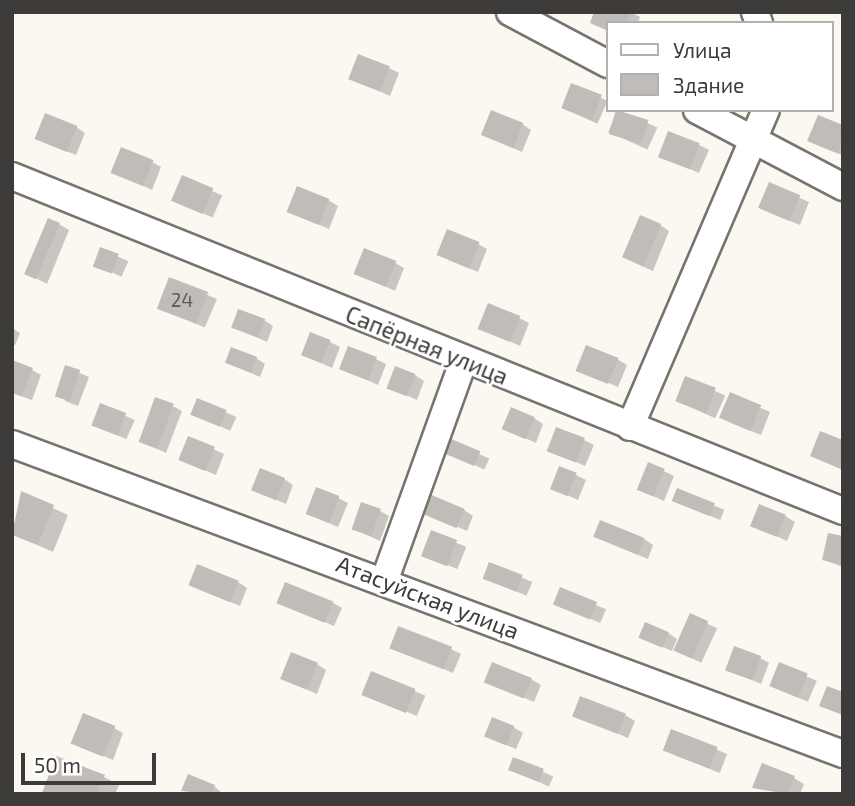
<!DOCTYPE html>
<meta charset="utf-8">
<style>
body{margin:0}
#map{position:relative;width:855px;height:806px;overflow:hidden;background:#fbf8f2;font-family:"Exo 2",sans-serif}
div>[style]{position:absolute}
.shadow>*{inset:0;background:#0003;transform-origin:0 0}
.building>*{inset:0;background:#c1bcb8;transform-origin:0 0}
.roads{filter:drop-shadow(2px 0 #77736f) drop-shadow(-2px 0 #77736f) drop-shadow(0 2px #77736f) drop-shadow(0 -2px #77736f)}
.minor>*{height:26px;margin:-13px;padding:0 13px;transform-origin:13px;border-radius:13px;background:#fff}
span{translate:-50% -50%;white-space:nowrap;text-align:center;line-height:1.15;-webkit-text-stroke:5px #fff;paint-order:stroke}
.number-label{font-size:19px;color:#5d5b59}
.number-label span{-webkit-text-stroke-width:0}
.street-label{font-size:23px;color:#3c3b39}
.frame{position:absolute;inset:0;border:14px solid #3c3b39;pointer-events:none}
.legend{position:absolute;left:606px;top:21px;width:228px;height:91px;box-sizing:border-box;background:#fff;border:2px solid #b1b1b0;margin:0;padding:9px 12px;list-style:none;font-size:21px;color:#3c3b39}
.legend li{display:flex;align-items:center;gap:14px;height:35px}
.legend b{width:35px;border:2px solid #b1b1b0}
.scale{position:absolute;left:21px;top:753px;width:135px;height:32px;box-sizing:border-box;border:4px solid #3c3b39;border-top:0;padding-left:9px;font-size:21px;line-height:24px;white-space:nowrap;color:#3c3b39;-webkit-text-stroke:5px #fff;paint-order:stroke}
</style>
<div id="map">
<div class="shadow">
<div style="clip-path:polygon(596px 12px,631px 12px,640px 17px,638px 23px,608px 23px,608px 31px)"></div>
<div style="clip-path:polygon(389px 68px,399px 73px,390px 96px,350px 78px)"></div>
<div style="left:572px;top:85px;width:39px;height:25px;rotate:24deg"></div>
<div style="left:618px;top:110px;width:43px;height:24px;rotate:24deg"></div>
<div style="clip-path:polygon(819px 117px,843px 127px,843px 155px,819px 146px)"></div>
<div style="clip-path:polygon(522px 124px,531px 130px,522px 152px,483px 135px)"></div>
<div style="clip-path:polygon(76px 127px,85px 133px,76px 155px,46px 143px)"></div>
<div style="clip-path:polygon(699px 145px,709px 150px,699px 173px,660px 156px)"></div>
<div style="clip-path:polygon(152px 162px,161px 167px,152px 190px,113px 172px)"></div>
<div style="left:183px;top:178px;width:43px;height:24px;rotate:24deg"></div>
<div style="clip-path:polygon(770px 185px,809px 202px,800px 225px,770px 213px)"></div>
<div style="clip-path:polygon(328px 200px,338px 206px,329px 229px,299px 216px)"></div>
<div style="clip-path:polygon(59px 224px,69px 230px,47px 284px,28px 274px)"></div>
<div style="clip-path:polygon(660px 225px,669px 231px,653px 271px,635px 263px)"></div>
<div style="clip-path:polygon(478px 244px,487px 249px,478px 272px,448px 260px)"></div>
<div style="left:101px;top:249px;width:30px;height:17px;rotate:24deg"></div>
<div style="clip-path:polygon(395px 263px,404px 268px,395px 291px,356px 273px)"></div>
<div style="left:170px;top:279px;width:51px;height:31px;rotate:23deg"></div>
<div style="clip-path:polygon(519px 318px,529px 323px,520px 346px,480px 328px)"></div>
<div style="clip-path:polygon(264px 320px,273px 326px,267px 342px,233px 327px)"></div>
<div style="clip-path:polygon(12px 328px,20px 333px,15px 345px,12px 344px)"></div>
<div style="clip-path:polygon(330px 342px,340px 347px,332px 368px,303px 355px)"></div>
<div style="clip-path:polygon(256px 358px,265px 364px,260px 377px,227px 362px)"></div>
<div style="clip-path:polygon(376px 359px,386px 364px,378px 385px,341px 368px)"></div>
<div style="clip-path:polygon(617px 359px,627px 365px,618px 387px,578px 370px)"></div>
<div style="clip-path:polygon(66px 367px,89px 377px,78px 406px,65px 401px)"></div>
<div style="clip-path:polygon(32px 370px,41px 375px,32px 400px,12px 393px)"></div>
<div style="clip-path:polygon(415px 375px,424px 381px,417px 400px,388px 387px)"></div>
<div style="left:686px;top:378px;width:43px;height:25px;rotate:24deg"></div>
<div style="clip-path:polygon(731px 395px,770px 412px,761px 435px,731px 423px)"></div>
<div style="left:198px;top:400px;width:42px;height:15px;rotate:24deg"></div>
<div style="left:101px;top:405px;width:37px;height:21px;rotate:24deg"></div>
<div style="clip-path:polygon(173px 406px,182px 411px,166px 453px,140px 441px)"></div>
<div style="clip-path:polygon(534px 418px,543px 424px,536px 443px,505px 429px)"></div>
<div style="clip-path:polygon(189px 438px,224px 454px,216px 475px,191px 464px)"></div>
<div style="clip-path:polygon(584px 440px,594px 445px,585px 466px,549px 450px)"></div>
<div style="left:450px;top:441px;width:43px;height:12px;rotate:24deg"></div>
<div style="clip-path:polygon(843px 442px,843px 470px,812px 456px)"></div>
<div style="clip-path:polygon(664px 471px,674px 476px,664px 501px,639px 490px)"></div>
<div style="clip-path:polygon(576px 475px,586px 480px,578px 500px,552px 488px)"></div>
<div style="clip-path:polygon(284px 479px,293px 485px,286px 504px,253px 490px)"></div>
<div style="left:678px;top:491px;width:50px;height:11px;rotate:22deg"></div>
<div style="clip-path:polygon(22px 494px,68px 515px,53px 552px,12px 534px)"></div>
<div style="clip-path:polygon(338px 498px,348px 503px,338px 527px,317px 518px)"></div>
<div style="clip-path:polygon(464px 510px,473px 516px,467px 531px,422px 511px)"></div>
<div style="clip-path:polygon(380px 511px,389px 516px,380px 541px,352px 528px)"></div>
<div style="clip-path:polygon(785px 516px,795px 522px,787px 541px,752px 525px)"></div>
<div style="left:432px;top:533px;width:37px;height:24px;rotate:22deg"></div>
<div style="clip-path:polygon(595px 537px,644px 539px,653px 545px,648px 559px)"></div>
<div style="clip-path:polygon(843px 538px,843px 567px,824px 560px)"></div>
<div style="left:490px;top:564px;width:46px;height:15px;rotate:23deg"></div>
<div style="clip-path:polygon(238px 582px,247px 588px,240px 606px,190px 585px)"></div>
<div style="left:561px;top:590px;width:49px;height:15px;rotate:23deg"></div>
<div style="clip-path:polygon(279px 602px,332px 602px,342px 608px,334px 626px)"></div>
<div style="left:691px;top:616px;width:29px;height:38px;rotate:25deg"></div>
<div style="clip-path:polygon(668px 633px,677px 639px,672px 651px,640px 637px)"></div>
<div style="clip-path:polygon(391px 647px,451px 649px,461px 654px,453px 673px)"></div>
<div style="clip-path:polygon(760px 658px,769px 663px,761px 684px,727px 669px)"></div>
<div style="clip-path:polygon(317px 664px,326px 670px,317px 694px,282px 679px)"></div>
<div style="left:780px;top:665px;width:40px;height:23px;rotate:23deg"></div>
<div style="left:372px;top:673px;width:58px;height:22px;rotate:23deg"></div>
<div style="clip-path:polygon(531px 679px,541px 685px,534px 702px,486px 681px)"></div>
<div style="clip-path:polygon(574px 715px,625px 715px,635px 721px,628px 738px)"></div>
<div style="clip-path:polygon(513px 727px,523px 733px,516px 749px,496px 741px)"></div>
<div style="clip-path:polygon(114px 728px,123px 733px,113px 760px,73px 743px)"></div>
<div style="clip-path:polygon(672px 731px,727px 754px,720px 773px,674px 755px)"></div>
<div style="left:514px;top:759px;width:43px;height:11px;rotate:24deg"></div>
<div style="clip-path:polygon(104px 777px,119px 785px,115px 794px,44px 792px)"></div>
<div style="clip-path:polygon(794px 778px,804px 784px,800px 794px,754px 787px)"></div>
<div style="clip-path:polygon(214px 786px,223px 794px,183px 790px)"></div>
</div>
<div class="building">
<div style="clip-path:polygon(594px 12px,631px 12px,627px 23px,608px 23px,608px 31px,590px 23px)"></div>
<div style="left:358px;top:54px;width:34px;height:27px;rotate:21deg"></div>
<div style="left:571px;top:83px;width:33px;height:27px;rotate:21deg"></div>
<div style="left:491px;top:110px;width:35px;height:27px;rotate:22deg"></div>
<div style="left:616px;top:110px;width:34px;height:25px;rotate:17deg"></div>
<div style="left:45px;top:113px;width:35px;height:28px;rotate:22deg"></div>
<div style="clip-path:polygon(818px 115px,843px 125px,839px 154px,807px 141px)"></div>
<div style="left:668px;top:131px;width:34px;height:28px;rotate:21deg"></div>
<div style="left:121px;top:147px;width:35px;height:28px;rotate:22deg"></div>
<div style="left:182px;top:175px;width:34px;height:28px;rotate:23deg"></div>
<div style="left:769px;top:182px;width:34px;height:28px;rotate:23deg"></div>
<div style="left:297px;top:186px;width:35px;height:28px;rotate:22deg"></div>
<div style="left:640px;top:215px;width:23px;height:46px;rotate:23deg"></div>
<div style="left:48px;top:218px;width:13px;height:61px;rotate:23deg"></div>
<div style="left:447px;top:229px;width:35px;height:28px;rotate:22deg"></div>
<div style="left:100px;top:247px;width:20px;height:21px;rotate:20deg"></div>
<div style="left:364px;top:248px;width:35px;height:28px;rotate:22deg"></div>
<div style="left:169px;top:277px;width:42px;height:34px;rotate:21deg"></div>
<div style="left:488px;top:303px;width:35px;height:28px;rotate:22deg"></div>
<div style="left:238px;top:309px;width:29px;height:20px;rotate:20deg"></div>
<div style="left:310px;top:332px;width:22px;height:25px;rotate:21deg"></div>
<div style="left:586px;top:345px;width:35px;height:28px;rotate:22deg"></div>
<div style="left:348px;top:346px;width:31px;height:25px;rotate:21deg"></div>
<div style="left:231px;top:347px;width:28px;height:17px;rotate:21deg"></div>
<div style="clip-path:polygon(12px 360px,33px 368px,22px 396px,12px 393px)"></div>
<div style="left:65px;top:365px;width:16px;height:33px;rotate:18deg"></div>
<div style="left:395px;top:366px;width:22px;height:24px;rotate:21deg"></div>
<div style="left:685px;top:376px;width:33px;height:27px;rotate:21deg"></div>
<div style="left:730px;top:392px;width:34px;height:28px;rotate:23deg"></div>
<div style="left:155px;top:397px;width:20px;height:48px;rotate:20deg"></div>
<div style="left:197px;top:398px;width:32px;height:18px;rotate:22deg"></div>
<div style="left:100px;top:403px;width:28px;height:24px;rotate:21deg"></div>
<div style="left:511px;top:407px;width:26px;height:24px;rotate:23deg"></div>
<div style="left:556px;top:427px;width:31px;height:26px;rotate:21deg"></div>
<div style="clip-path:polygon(820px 431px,843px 440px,841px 469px,810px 456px)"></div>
<div style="left:188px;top:436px;width:29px;height:26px;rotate:22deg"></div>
<div style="left:449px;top:438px;width:34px;height:16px;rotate:23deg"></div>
<div style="left:648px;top:462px;width:18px;height:30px;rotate:22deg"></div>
<div style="left:559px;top:466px;width:19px;height:25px;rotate:21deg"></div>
<div style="left:260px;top:468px;width:27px;height:24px;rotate:22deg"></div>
<div style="left:316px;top:487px;width:25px;height:29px;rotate:21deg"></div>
<div style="left:677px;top:488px;width:41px;height:14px;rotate:22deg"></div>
<div style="clip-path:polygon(21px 491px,54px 505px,38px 545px,12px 535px)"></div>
<div style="left:427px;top:493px;width:41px;height:21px;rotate:23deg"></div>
<div style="left:361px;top:502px;width:21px;height:29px;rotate:19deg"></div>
<div style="left:759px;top:504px;width:29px;height:24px;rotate:22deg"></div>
<div style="left:600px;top:520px;width:48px;height:18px;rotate:22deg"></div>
<div style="left:431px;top:530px;width:28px;height:28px;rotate:21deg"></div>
<div style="clip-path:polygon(828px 533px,843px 536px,843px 565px,822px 560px)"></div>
<div style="left:489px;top:562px;width:36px;height:18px;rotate:21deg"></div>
<div style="left:197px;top:564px;width:45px;height:23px;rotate:22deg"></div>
<div style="left:285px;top:582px;width:52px;height:23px;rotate:22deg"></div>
<div style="left:560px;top:587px;width:40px;height:19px;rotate:22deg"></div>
<div style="left:690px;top:613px;width:20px;height:41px;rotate:24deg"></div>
<div style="left:645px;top:622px;width:26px;height:17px;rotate:23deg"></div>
<div style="left:398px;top:626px;width:58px;height:24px;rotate:21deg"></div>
<div style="left:734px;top:646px;width:29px;height:26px;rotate:20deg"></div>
<div style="left:291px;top:652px;width:29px;height:29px;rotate:22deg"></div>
<div style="left:492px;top:662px;width:43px;height:22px;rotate:22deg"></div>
<div style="left:779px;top:662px;width:31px;height:26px;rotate:22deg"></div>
<div style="left:371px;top:671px;width:48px;height:26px;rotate:22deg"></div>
<div style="clip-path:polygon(827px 686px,843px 692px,843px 715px,819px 706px)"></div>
<div style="left:580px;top:696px;width:49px;height:22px;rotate:21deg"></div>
<div style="left:83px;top:713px;width:35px;height:33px;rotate:22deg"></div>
<div style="left:492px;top:717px;width:24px;height:21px;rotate:22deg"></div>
<div style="left:671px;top:729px;width:50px;height:23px;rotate:21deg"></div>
<div style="clip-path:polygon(56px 756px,105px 775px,97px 794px,42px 793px)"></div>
<div style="left:513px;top:757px;width:33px;height:14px;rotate:21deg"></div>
<div style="clip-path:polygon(762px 763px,795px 776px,788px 794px,752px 788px)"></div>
<div style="clip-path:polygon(188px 774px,215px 785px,211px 794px,181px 791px)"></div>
</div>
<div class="roads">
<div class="minor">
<div style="left:510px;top:12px;width:111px;rotate:28deg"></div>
<div style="left:755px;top:12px;width:12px;rotate:70deg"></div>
<div style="left:697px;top:110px;width:165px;rotate:27.8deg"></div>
<div style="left:12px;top:176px;width:896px;rotate:21.96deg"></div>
<div style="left:630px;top:427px;width:345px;rotate:-66.8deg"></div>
<div style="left:12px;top:444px;width:887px;rotate:20.46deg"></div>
<div style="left:385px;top:579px;width:233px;rotate:-70.2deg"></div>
</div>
</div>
<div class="number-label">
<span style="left:182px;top:300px">24</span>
</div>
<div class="street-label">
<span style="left:427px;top:345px;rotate:22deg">Сапёрная улица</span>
<span style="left:428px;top:597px;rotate:21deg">Атасуйская улица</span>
</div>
<div class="frame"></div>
<ul class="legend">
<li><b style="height:9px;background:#fff"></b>Улица</li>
<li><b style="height:19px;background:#c1bcb8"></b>Здание</li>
</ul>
<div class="scale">50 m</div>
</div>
